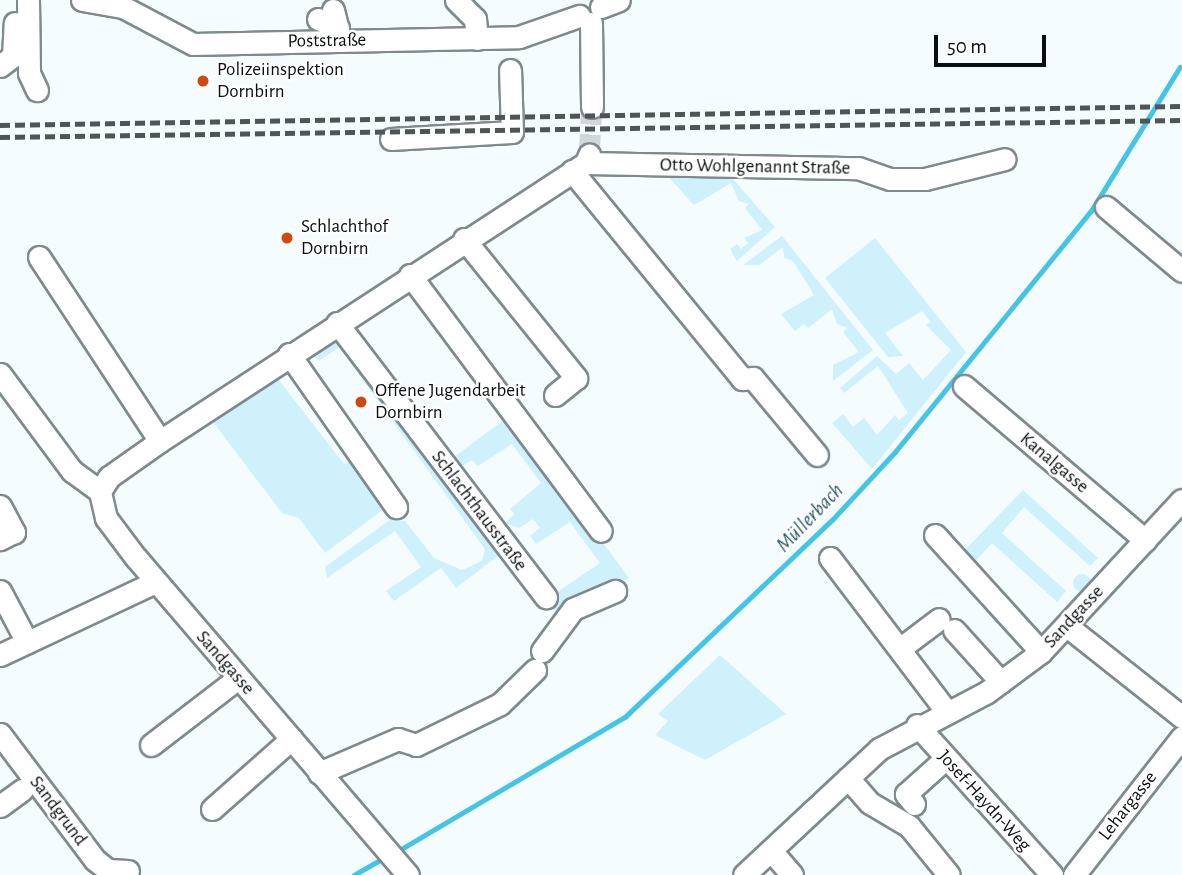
<!DOCTYPE html>
<meta charset="utf-8">
<style>
body{margin:0}
#map{position:relative;width:1182px;height:875px;overflow:hidden;background:#f5fcfe;font-family:"Alegreya Sans",sans-serif}
div>[style]{position:absolute}
.green>*{inset:0;background:#cef1fc}
.round{border-radius:50%}
.stream>*{height:4.5px;margin:-2.25px;padding:0 2.25px;transform-origin:2.25px;border-radius:2.25px;background:#44c5e6}
.minor-tunnel>*{height:21px;margin-top:-10.5px;transform-origin:0;background:repeating-linear-gradient(90deg,#d2d8da 0 21px,transparent 0 31px)}
.roads{filter:drop-shadow(2px 0 #7f8a8e) drop-shadow(-2px 0 #7f8a8e) drop-shadow(0 2px #7f8a8e) drop-shadow(0 -2px #7f8a8e)}
.minor>*{height:21px;margin:-10.5px;padding:0 10.5px;transform-origin:10.5px;border-radius:10.5px;background:#fff}
.rail>*{height:4.5px;margin-top:-2.25px;transform-origin:0;background:repeating-linear-gradient(90deg,#4f5456 0 10px,transparent 0 15px)}
.dots>*{width:19px;height:19px;translate:-50% -50%;box-sizing:border-box;border:4px solid #fff;border-radius:50%}
span{translate:-50% -50%;white-space:nowrap;text-align:center;line-height:1.15;-webkit-text-stroke:5px #fff;paint-order:stroke}
.street-label{font-size:19px;color:#0a0e10}
.poi-label{font-size:19px;color:#0a0e10}
.left{translate:0 -50%;text-align:left}
.water-label{font-size:21px;color:#245867;font-style:italic}
.scale{position:absolute;left:934px;top:35px;width:112px;height:32px;box-sizing:border-box;border:4px solid #0a0e10;border-top:0;padding-left:9px;font-size:21px;line-height:24px;white-space:nowrap;color:#0a0e10;-webkit-text-stroke:5px #fff;paint-order:stroke}
</style>
<div id="map">
<div class="green">
<div style="clip-path:polygon(727px 172px,775px 227px,737px 261px,730px 249px,737px 244px,741px 249px,748px 243px,744px 238px,762px 230px,745px 208px,749px 204px,739px 201px,731px 183px,694px 205px,665px 173px)"></div>
<div style="clip-path:polygon(782px 236px,873px 350px,833px 381px,833px 365px,859px 352px,843px 332px,847px 328px,837px 324px,832px 309px,808px 328px,804px 324px,795px 331px,789px 324px,781px 314px,814px 295px,793px 261px,784px 258px,783px 247px,759px 265px,743px 265px)"></div>
<div style="clip-path:polygon(875px 238px,966px 352px,872px 469px,832px 423px,843px 414px,853px 427px,864px 418px,877px 435px,895px 415px,899px 420px,908px 413px,878px 366px,844px 393px,840px 388px,877px 356px,896px 374px,909px 363px,923px 380px,951px 350px,926px 325px,931px 322px,922px 311px,885px 333px,903px 356px,888px 357px,825px 278px)"></div>
<div style="clip-path:polygon(335px 337px,502px 553px,456px 588px,441px 568px,394px 601px,386px 591px,421px 567px,395px 531px,327px 578px,325px 567px,391px 519px,405px 521px,434px 558px,462px 570px,482px 561px,485px 549px,339px 347px,319px 361px,313px 354px)"></div>
<div style="clip-path:polygon(278px 379px,344px 464px,352px 459px,388px 506px,325px 553px,299px 518px,282px 513px,213px 422px)"></div>
<div style="clip-path:polygon(500px 404px,629px 578px,558px 613px,546px 600px,600px 563px,570px 522px,536px 544px,530px 536px,540px 528px,533px 519px,519px 528px,505px 523px,514px 514px,510px 509px,541px 483px,512px 444px,478px 466px,472px 460px,460px 467px,450px 460px,505px 419px)"></div>
<div style="clip-path:polygon(1023px 490px,1098px 558px,1090px 566px,1024px 507px,1002px 533px,1066px 591px,1057px 602px,992px 543px,973px 564px,1004px 592px,997px 598px,959px 556px)"></div>
<div class="round" style="left:1073px;top:574px;width:18px;height:18px"></div>
<div style="clip-path:polygon(720px 655px,786px 714px,705px 760px,655px 735px,668px 721px,658px 714px)"></div>
</div>
<div class="stream">
<div style="left:398px;top:851px;width:264px;rotate:-30.6deg"></div>
<div style="left:625px;top:717px;width:287px;rotate:-43.6deg"></div>
<div style="left:833px;top:519px;width:91px;rotate:-47.2deg"></div>
<div style="left:895px;top:452px;width:311px;rotate:-50.9deg"></div>
<div style="left:1091px;top:211px;width:169px;rotate:-58.3deg"></div>
<div style="left:354px;top:875px;width:34px;rotate:-30deg"></div>
</div>
<div class="minor-tunnel">
<div style="left:589px;top:155px;width:48px;rotate:-86.4deg"></div>
</div>
<div class="roads">
<div class="minor">
<div style="left:28px;top:0;width:73px;rotate:89.2deg"></div>
<div style="left:29px;top:73px;width:19px;rotate:65deg"></div>
<div style="left:82px;top:0;width:42px;rotate:9.7deg"></div>
<div style="left:123px;top:7px;width:79px;rotate:27.9deg"></div>
<div style="left:193px;top:44px;width:326px;rotate:-1.2deg"></div>
<div style="left:519px;top:37px;width:64px;rotate:-19.3deg"></div>
<div style="left:456px;top:0;width:27px;rotate:45deg"></div>
<div style="left:475px;top:19px;width:20px;rotate:84deg"></div>
<div style="left:601px;top:7px;width:19px;rotate:-21deg"></div>
<div style="left:333px;top:10px;width:32px;rotate:76deg"></div>
<div style="left:318px;top:19px;width:22px;rotate:24deg"></div>
<div style="left:591px;top:23px;width:84px;rotate:89.3deg"></div>
<div style="left:0;top:66px;width:16px;rotate:-38deg"></div>
<div style="left:13px;top:56px;width:33px;rotate:-87deg"></div>
<div style="left:391px;top:139px;width:121px;rotate:-3.3deg"></div>
<div style="left:512px;top:132px;width:62px;rotate:-91.8deg"></div>
<div style="left:586px;top:163px;width:272px;rotate:1.1deg"></div>
<div style="left:858px;top:168px;width:34px;rotate:19deg"></div>
<div style="left:890px;top:179px;width:35px"></div>
<div style="left:925px;top:179px;width:82px;rotate:-14deg"></div>
<div style="left:572px;top:171px;width:269px;rotate:50.7deg"></div>
<div style="left:742px;top:379px;width:11px;rotate:-5deg"></div>
<div style="left:753px;top:378px;width:100px;rotate:50.3deg"></div>
<div style="left:1106px;top:207px;width:99px;rotate:40.1deg"></div>
<div style="left:464px;top:239px;width:179px;rotate:51.1deg"></div>
<div style="left:576px;top:378px;width:27px;rotate:141deg"></div>
<div style="left:39px;top:257px;width:220px;rotate:56.7deg"></div>
<div style="left:410px;top:275px;width:319px;rotate:53.3deg"></div>
<div style="left:337px;top:323px;width:345px;rotate:52.7deg"></div>
<div style="left:289px;top:354px;width:187px;rotate:55deg"></div>
<div style="left:0;top:374px;width:121px;rotate:53.4deg"></div>
<div style="left:72px;top:471px;width:34px;rotate:36deg"></div>
<div style="left:964px;top:386px;width:238px;rotate:40.4deg"></div>
<div style="left:0;top:506px;width:30px;rotate:62deg"></div>
<div style="left:14px;top:532px;width:16px;rotate:153deg"></div>
<div style="left:935px;top:535px;width:158px;rotate:47.8deg"></div>
<div style="left:830px;top:558px;width:192px;rotate:52.8deg"></div>
<div style="left:0;top:591px;width:58px;rotate:62.1deg"></div>
<div style="left:1067px;top:626px;width:147px;rotate:38.4deg"></div>
<div style="left:954px;top:630px;width:70px;rotate:47.9deg"></div>
<div style="left:902px;top:647px;width:46px;rotate:-37.1deg"></div>
<div style="left:542px;top:651px;width:52px;rotate:-53.6deg"></div>
<div style="left:573px;top:609px;width:46px;rotate:-23.2deg"></div>
<div style="left:0;top:655px;width:171px;rotate:-25.2deg"></div>
<div style="left:917px;top:725px;width:202px;rotate:48deg"></div>
<div style="left:0;top:734px;width:158px;rotate:53deg"></div>
<div style="left:95px;top:860px;width:16px;rotate:38deg"></div>
<div style="left:108px;top:870px;width:20px;rotate:3deg"></div>
<div style="left:151px;top:745px;width:110px;rotate:-37.6deg"></div>
<div style="left:319px;top:773px;width:86px;rotate:-23.3deg"></div>
<div style="left:398px;top:739px;width:19px;rotate:18deg"></div>
<div style="left:416px;top:745px;width:93px;rotate:-26deg"></div>
<div style="left:500px;top:704px;width:49px;rotate:-44.2deg"></div>
<div style="left:848px;top:778px;width:33px;rotate:49deg"></div>
<div style="left:870px;top:803px;width:45px;rotate:30.5deg"></div>
<div style="left:909px;top:826px;width:63px;rotate:50.8deg"></div>
<div style="left:914px;top:804px;width:13px;rotate:-129deg"></div>
<div style="left:906px;top:794px;width:52px;rotate:-41.9deg"></div>
<div style="left:0;top:806px;width:27px;rotate:-36deg"></div>
<div style="left:212px;top:809px;width:106px;rotate:-41.5deg"></div>
<div style="left:773px;top:853px;width:29px;rotate:49deg"></div>
<div style="left:408px;top:875px;width:418px;rotate:-130.6deg"></div>
<div style="left:136px;top:558px;width:50px;rotate:-126.9deg"></div>
<div style="left:106px;top:518px;width:28px;rotate:-103deg"></div>
<div style="left:100px;top:491px;width:17px;rotate:-57deg"></div>
<div style="left:109px;top:477px;width:62px;rotate:-35.2deg"></div>
<div style="left:160px;top:441px;width:509px;rotate:-33.13deg"></div>
<div style="left:586px;top:163px;width:9px;rotate:-69deg"></div>
<div style="left:744px;top:875px;width:185px;rotate:-43deg"></div>
<div style="left:879px;top:749px;width:122px;rotate:-27.8deg"></div>
<div style="left:987px;top:692px;width:67px;rotate:-36.5deg"></div>
<div style="left:1041px;top:652px;width:207px;rotate:-47.2deg"></div>
<div style="left:1074px;top:875px;width:175px;rotate:-52deg"></div>
</div>
</div>
<div class="rail">
<div style="left:0;top:125px;width:1182px;rotate:-0.92deg"></div>
<div style="left:0;top:137px;width:1182px;rotate:-0.82deg"></div>
</div>
<div class="dots">
<div style="left:203px;top:81px;background:#cf4811"></div>
<div style="left:287px;top:238px;background:#cf4811"></div>
<div style="left:361px;top:402px;background:#cf4811"></div>
</div>
<div class="street-label">
<span style="left:327px;top:41px;rotate:-1deg">Poststraße</span>
<span style="left:755px;top:167px;rotate:1deg">Otto Wohlgenannt Straße</span>
<span style="left:1054px;top:463px;rotate:40deg">Kanalgasse</span>
<span style="left:479px;top:511px;rotate:53deg">Schlachthausstraße</span>
<span style="left:1074px;top:617px;rotate:-47deg">Sandgasse</span>
<span style="left:225px;top:663px;rotate:49deg">Sandgasse</span>
<span style="left:984px;top:801px;rotate:48deg">Josef-Haydn-Weg</span>
<span style="left:1128px;top:806px;rotate:-52deg">Lehargasse</span>
<span style="left:58px;top:811px;rotate:53deg">Sandgrund</span>
</div>
<div class="poi-label">
<span class="left" style="left:217px;top:81px">Polizeiinspektion<br>Dornbirn</span>
<span class="left" style="left:301px;top:238px">Schlachthof<br>Dornbirn</span>
<span class="left" style="left:375px;top:402px">Offene Jugendarbeit<br>Dornbirn</span>
</div>
<div class="water-label">
<span style="left:810px;top:518px;rotate:-46deg">Müllerbach</span>
</div>
<div class="scale">50 m</div>
</div>
